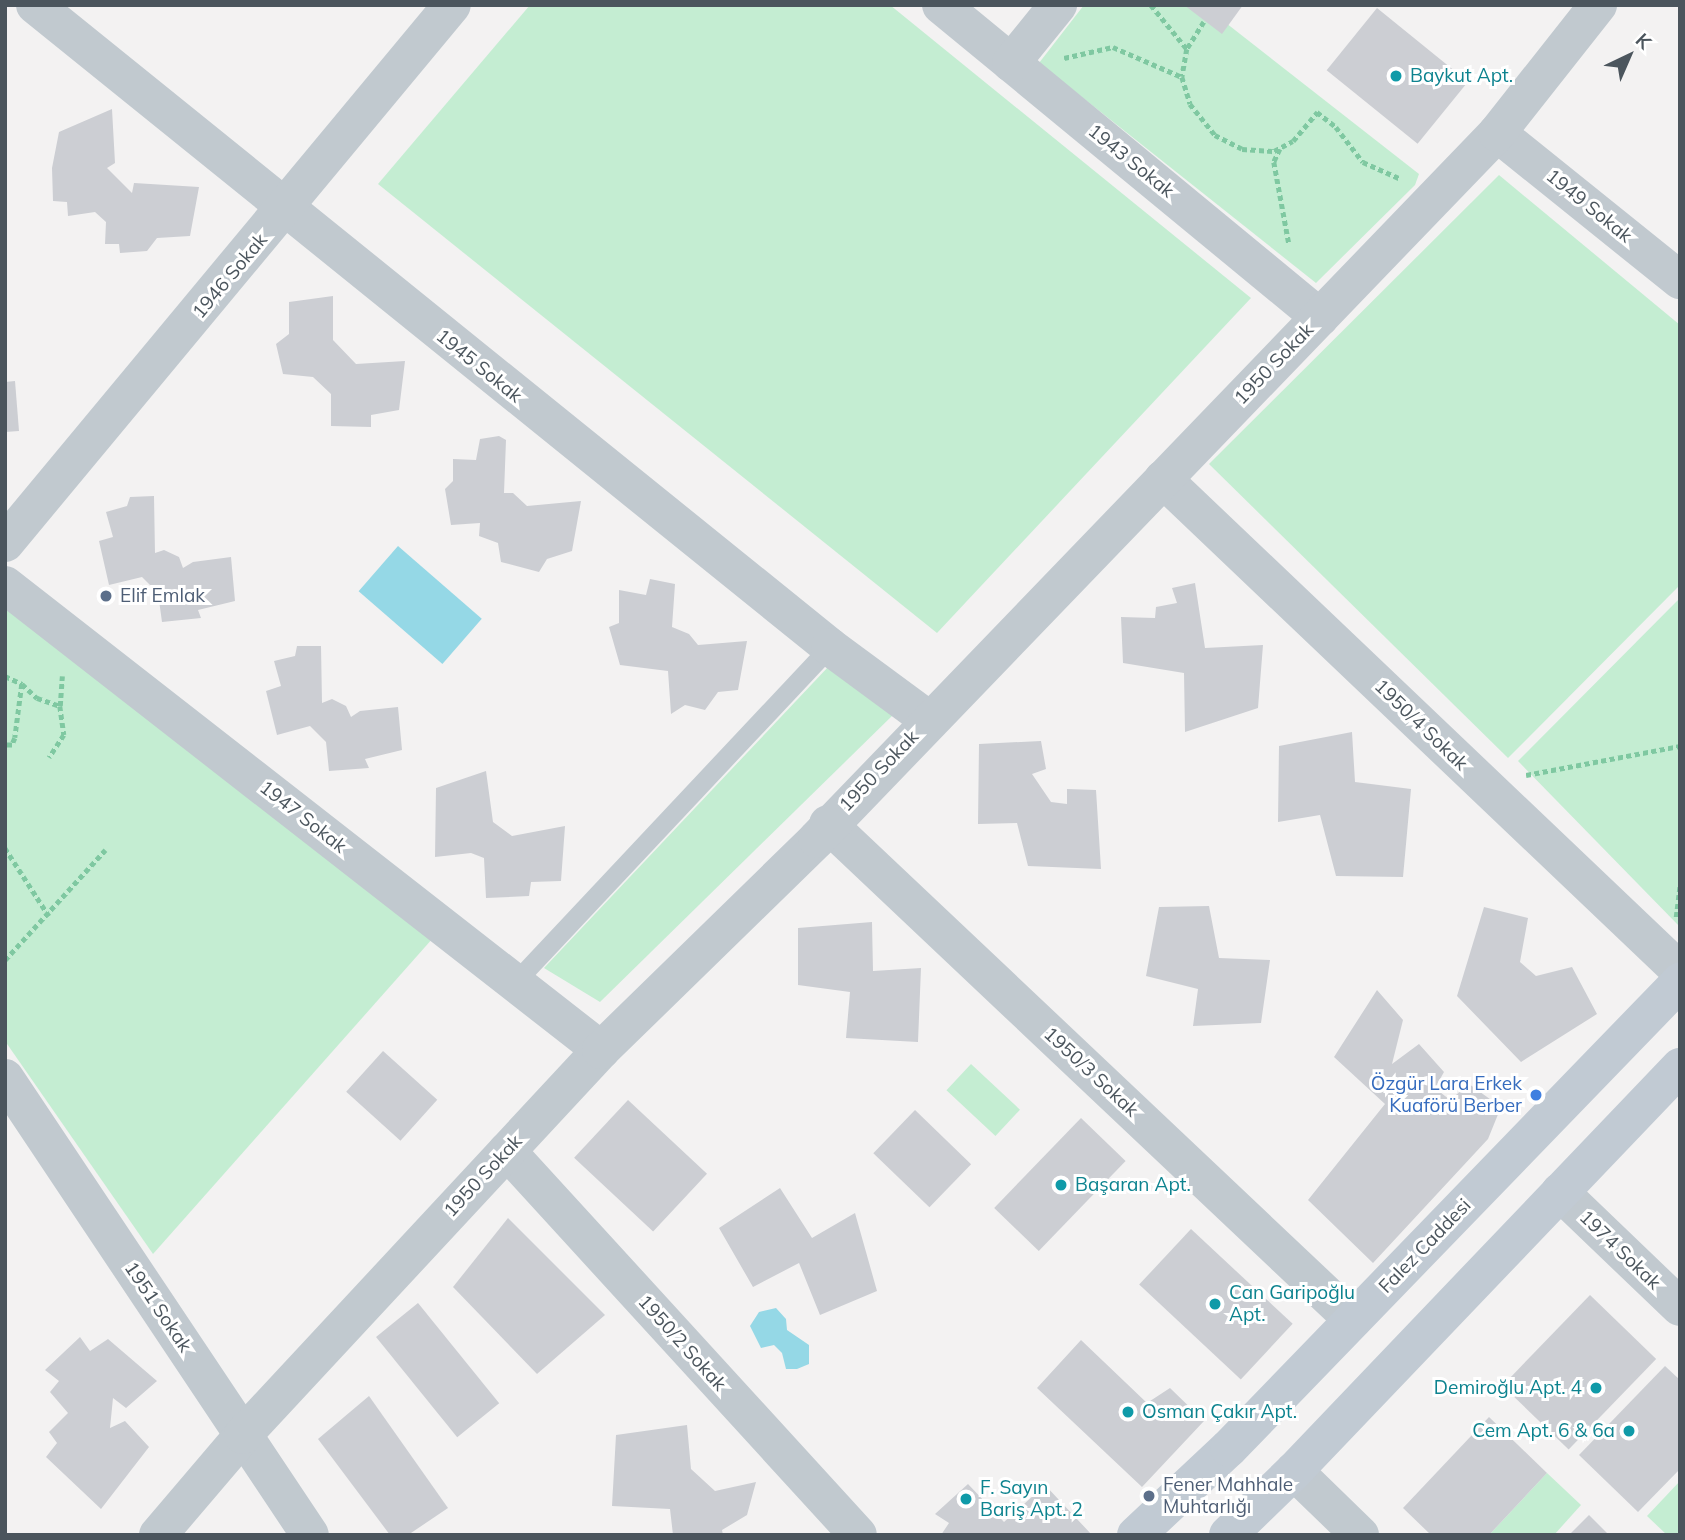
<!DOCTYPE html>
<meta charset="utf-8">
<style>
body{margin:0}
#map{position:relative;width:1685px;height:1540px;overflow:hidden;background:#f3f2f2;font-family:Mulish,sans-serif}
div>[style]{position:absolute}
.green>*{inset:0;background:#c4edd2;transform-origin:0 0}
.water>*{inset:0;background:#95d8e6;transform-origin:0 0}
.building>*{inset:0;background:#ccced3;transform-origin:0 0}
.path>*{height:4.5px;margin-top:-2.25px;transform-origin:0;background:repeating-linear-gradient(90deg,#7fc8a1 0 5px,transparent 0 8.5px)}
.lane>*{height:19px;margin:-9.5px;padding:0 9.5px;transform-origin:9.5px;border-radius:9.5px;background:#c1c9cf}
.street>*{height:38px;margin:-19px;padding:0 19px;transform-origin:19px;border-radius:19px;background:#c1c9cf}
.secondary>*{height:38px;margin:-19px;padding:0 19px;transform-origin:19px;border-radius:19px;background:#c1cad3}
.dots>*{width:19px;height:19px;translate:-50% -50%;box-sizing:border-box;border:4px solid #fff;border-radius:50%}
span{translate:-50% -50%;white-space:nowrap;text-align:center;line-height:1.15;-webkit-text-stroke:6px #fff;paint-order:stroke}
.culture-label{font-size:19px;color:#0d838f}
.left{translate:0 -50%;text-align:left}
.right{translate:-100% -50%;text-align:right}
.street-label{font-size:19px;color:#4b555d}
.service-label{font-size:19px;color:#4e5e75}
.shop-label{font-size:19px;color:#366cbe}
.frame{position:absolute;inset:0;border:7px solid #4b555d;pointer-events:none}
.north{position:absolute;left:1594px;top:21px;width:70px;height:70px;-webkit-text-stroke:5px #fff;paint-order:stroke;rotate:44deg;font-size:19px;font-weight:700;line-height:28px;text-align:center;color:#4b555d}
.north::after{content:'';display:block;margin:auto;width:24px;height:32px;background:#4b555d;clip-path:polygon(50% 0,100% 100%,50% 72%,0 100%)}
</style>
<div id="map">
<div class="green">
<div style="clip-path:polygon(530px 5px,890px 5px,1251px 298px,937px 633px,378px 184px)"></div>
<div style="clip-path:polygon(1084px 5px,1203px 5px,1419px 174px,1415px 185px,1316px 283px,1039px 63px)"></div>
<div style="clip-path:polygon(1499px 175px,1680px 325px,1680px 585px,1508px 758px,1209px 464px)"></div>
<div style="clip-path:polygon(1680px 598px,1680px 927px,1518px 761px)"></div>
<div style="clip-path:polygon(5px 605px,433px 938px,153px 1254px,5px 1041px)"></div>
<div style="clip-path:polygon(829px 666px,894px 714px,600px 1002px,544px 968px)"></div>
<div style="left:971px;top:1064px;width:67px;height:36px;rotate:43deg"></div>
<div style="clip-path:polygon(1547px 1473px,1581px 1505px,1554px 1535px,1489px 1535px)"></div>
<div style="clip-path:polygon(1680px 1481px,1680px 1535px,1667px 1535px,1647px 1516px)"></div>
</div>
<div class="water">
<div style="left:398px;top:546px;width:111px;height:60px;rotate:41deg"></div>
<div style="clip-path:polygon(776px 1308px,786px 1319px,787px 1330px,809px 1345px,809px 1364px,797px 1369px,786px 1369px,782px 1353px,774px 1345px,761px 1348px,750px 1326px,759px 1312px)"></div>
</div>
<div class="building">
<div style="clip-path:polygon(1184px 5px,1243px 5px,1222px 34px)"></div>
<div style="left:1377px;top:8px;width:117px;height:80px;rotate:39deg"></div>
<div style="clip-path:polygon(112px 109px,115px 163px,107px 168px,132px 193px,134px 183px,199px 187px,190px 236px,157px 238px,147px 251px,120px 253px,119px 244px,105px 244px,106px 222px,95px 212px,68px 216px,67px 202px,53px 201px,52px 168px,59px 132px)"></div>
<div style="clip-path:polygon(333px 296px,333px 340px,356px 364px,405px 361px,399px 410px,371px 415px,371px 427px,331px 426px,331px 394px,313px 377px,283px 374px,276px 344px,289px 334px,289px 302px)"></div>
<div style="clip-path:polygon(15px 381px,19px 431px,5px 432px,5px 382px)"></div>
<div style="clip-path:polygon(499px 436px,506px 440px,504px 493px,513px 493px,527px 506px,581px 501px,572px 551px,547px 559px,539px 572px,501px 562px,498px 543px,479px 536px,480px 523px,451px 525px,445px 489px,453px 481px,453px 459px,476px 460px,480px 439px)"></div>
<div style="clip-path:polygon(154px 496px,155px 553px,164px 550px,179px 557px,183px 568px,193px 562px,231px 557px,235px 601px,198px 610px,201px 618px,162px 622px,158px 593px,142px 577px,109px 585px,99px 541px,113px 537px,106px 512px,127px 506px,130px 497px)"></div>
<div style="clip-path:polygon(650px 579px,675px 584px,672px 627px,689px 634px,698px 645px,747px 641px,738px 690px,718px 692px,705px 710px,685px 705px,671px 714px,668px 671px,620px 665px,609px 627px,619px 623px,619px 590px,646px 595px)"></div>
<div style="clip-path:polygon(1195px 583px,1205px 648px,1263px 645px,1258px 708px,1185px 732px,1184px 673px,1123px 663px,1121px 617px,1155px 618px,1156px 607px,1177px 603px,1172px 588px)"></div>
<div style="clip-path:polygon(297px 646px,321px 646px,322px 703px,332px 699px,346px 706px,351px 717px,360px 711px,398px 707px,402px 750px,365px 759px,369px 768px,329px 771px,326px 742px,310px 726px,277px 735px,266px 691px,281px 686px,274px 661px,295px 656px)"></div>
<div style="clip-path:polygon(1352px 732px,1355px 782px,1411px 789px,1403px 877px,1336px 876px,1320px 815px,1278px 822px,1279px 746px)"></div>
<div style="clip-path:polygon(1041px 741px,1046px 769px,1032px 774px,1051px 802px,1067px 804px,1067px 789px,1096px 790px,1101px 869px,1028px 866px,1017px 823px,978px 824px,979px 744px)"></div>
<div style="clip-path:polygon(486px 771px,493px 822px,512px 836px,565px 826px,561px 881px,531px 882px,529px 896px,486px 898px,484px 858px,471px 853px,435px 857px,436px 788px)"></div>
<div style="clip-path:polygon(1209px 906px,1219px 958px,1270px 960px,1261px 1023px,1193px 1026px,1198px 989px,1146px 976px,1159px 907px)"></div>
<div style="clip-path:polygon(1484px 907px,1528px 918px,1520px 962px,1536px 976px,1572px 967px,1597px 1014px,1521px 1062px,1457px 996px)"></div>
<div style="clip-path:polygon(872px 922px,873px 971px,921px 968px,918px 1042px,846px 1038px,850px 992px,798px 985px,798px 928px)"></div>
<div style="clip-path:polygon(1377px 990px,1403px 1020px,1392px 1064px,1419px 1044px,1444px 1072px,1435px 1088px,1450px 1100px,1469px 1084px,1501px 1107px,1488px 1139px,1373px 1263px,1308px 1200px,1385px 1104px,1334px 1057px)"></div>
<div style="left:383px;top:1051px;width:73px;height:55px;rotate:42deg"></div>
<div style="left:628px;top:1100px;width:108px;height:79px;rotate:43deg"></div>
<div style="left:915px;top:1110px;width:78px;height:60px;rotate:44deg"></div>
<div style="left:1081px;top:1118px;width:62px;height:125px;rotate:44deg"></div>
<div style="clip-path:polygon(780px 1188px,812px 1238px,855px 1213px,877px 1291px,820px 1315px,799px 1263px,753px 1287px,719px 1228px)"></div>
<div style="clip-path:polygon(508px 1218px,605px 1315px,537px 1374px,453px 1287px)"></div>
<div style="left:1191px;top:1229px;width:139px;height:76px;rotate:43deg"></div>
<div style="left:1590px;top:1295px;width:92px;height:126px;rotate:44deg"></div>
<div style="left:418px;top:1303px;width:129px;height:54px;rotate:51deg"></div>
<div style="clip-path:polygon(80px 1337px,90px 1351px,108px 1339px,157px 1381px,126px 1408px,113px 1398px,110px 1428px,125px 1421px,149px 1447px,101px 1509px,46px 1457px,57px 1443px,49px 1432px,68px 1413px,50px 1392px,59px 1381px,45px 1370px)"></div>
<div style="clip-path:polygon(1081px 1340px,1147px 1403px,1170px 1388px,1204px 1421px,1142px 1487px,1037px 1388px)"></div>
<div style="clip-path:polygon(1665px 1366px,1680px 1380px,1680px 1469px,1638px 1512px,1579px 1455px)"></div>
<div style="clip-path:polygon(369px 1396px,448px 1508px,408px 1535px,390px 1535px,318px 1439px)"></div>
<div style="clip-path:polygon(1489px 1417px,1547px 1473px,1489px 1535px,1431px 1535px,1403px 1508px)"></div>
<div style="clip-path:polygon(687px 1425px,691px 1469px,715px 1491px,756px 1482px,747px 1515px,722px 1530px,723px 1535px,673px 1535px,670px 1509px,612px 1506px,616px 1435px)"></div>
<div style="clip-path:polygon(968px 1484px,1004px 1522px,1045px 1485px,1092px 1535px,941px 1535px,949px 1523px,935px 1514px)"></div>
<div style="clip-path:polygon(1589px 1515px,1609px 1535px,1569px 1535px)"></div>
</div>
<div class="path">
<div style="left:1151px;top:5px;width:57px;rotate:50.7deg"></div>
<div style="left:1204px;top:22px;width:32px;rotate:122deg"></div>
<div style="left:1187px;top:49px;width:28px;rotate:100deg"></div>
<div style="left:1182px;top:77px;width:28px;rotate:73deg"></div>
<div style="left:1190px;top:104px;width:40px;rotate:51deg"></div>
<div style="left:1215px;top:135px;width:30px;rotate:27deg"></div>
<div style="left:1242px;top:149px;width:32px;rotate:4deg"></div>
<div style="left:1274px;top:151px;width:21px;rotate:-28deg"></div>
<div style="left:1293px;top:141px;width:38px;rotate:-50deg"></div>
<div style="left:1317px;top:112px;width:24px;rotate:38deg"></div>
<div style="left:1336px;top:127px;width:44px;rotate:52.4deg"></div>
<div style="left:1363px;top:162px;width:42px;rotate:24.1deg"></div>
<div style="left:1064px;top:58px;width:50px;rotate:-12.7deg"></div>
<div style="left:1113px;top:47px;width:75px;rotate:23.5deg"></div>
<div style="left:1280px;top:149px;width:14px;rotate:115deg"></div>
<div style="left:1274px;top:162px;width:83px;rotate:79.6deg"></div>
<div style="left:5px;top:676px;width:19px;rotate:25deg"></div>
<div style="left:22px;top:684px;width:54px;rotate:97.4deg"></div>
<div style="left:15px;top:738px;width:8px;rotate:113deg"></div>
<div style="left:12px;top:745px;width:7px;rotate:180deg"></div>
<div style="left:22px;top:684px;width:21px;rotate:43deg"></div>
<div style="left:37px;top:698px;width:24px;rotate:19deg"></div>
<div style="left:60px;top:706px;width:29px;rotate:82deg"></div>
<div style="left:64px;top:735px;width:27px;rotate:123deg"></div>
<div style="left:60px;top:706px;width:30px;rotate:-86deg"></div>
<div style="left:1526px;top:775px;width:157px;rotate:-10.7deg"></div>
<div style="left:5px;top:848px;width:81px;rotate:57.1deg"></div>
<div style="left:1676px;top:917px;width:34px;rotate:-83deg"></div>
<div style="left:5px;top:960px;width:149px;rotate:-47.7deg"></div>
</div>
<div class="lane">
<div style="left:515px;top:982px;width:460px;rotate:-46.8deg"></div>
</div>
<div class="street">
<div style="left:35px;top:5px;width:1022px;rotate:38.92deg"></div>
<div style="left:830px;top:647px;width:123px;rotate:36.4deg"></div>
<div style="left:941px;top:5px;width:491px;rotate:39.5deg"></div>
<div style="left:1011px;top:63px;width:75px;rotate:-51deg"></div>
<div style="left:1497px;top:133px;width:235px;rotate:38.8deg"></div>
<div style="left:1163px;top:479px;width:714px;rotate:43.58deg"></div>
<div style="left:5px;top:543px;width:699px;rotate:-50.28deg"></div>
<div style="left:5px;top:585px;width:756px;rotate:37.96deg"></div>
<div style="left:828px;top:824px;width:722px;rotate:43.37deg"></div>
<div style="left:5px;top:1078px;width:549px;rotate:56.28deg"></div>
<div style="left:507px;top:1151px;width:520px;rotate:47.57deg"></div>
<div style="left:1560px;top:1192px;width:166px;rotate:43.8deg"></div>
<div style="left:1294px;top:1471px;width:92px;rotate:44.1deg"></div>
<div style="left:158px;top:1535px;width:131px;rotate:-49.6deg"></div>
<div style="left:243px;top:1435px;width:526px;rotate:-47.08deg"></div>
<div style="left:601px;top:1050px;width:302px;rotate:-44.3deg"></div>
<div style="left:817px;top:839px;width:980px;rotate:-46.07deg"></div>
<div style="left:1497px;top:133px;width:163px;rotate:-51.7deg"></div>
</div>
<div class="secondary">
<div style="left:1136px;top:1535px;width:127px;rotate:-43.1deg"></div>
<div style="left:1229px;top:1448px;width:649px;rotate:-45.94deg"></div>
<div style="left:1228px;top:1535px;width:92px;rotate:-44.1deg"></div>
<div style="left:1294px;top:1471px;width:559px;rotate:-46.31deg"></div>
</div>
<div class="dots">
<div style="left:1396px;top:76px;background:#0f9aa8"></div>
<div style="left:106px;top:596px;background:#5c6f8a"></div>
<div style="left:1536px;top:1095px;background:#3f7fe0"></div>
<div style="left:1061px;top:1185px;background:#0f9aa8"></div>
<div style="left:1215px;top:1304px;background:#0f9aa8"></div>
<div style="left:1596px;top:1388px;background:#0f9aa8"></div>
<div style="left:1128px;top:1412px;background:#0f9aa8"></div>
<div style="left:1629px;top:1431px;background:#0f9aa8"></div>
<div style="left:1149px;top:1496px;background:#5c6f8a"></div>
<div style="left:966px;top:1499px;background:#0f9aa8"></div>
</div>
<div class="culture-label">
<span class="left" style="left:1410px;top:76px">Baykut Apt.</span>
<span class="left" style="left:1075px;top:1185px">Başaran Apt.</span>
<span class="left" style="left:1229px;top:1304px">Can Garipoğlu<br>Apt.</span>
<span class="right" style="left:1582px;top:1388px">Demiroğlu Apt. 4</span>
<span class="left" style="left:1142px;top:1412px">Osman Çakır Apt.</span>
<span class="right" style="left:1615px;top:1431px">Cem Apt. 6 &amp; 6a</span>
<span class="left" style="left:980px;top:1499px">F. Sayın<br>Bariş Apt. 2</span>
</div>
<div class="street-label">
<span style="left:1131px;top:161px;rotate:39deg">1943 Sokak</span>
<span style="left:1589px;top:206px;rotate:39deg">1949 Sokak</span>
<span style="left:230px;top:276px;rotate:-50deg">1946 Sokak</span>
<span style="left:1274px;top:364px;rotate:-46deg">1950 Sokak</span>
<span style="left:479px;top:366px;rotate:39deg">1945 Sokak</span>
<span style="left:1421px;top:725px;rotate:44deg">1950/4 Sokak</span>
<span style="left:879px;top:771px;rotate:-46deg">1950 Sokak</span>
<span style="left:303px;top:817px;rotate:38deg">1947 Sokak</span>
<span style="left:1091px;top:1072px;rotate:43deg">1950/3 Sokak</span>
<span style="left:483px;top:1176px;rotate:-47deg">1950 Sokak</span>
<span style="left:1425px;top:1246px;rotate:-46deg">Falez Caddesi</span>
<span style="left:1620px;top:1250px;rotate:44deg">1974 Sokak</span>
<span style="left:158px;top:1307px;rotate:56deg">1951 Sokak</span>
<span style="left:682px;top:1343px;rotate:48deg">1950/2 Sokak</span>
</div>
<div class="service-label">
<span class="left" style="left:120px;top:596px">Elif Emlak</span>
<span class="left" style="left:1163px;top:1496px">Fener Mahhale<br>Muhtarlığı</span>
</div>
<div class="shop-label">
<span class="right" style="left:1522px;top:1095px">Özgür Lara Erkek<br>Kuaförü Berber</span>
</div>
<div class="frame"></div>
<div class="north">K</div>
</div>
